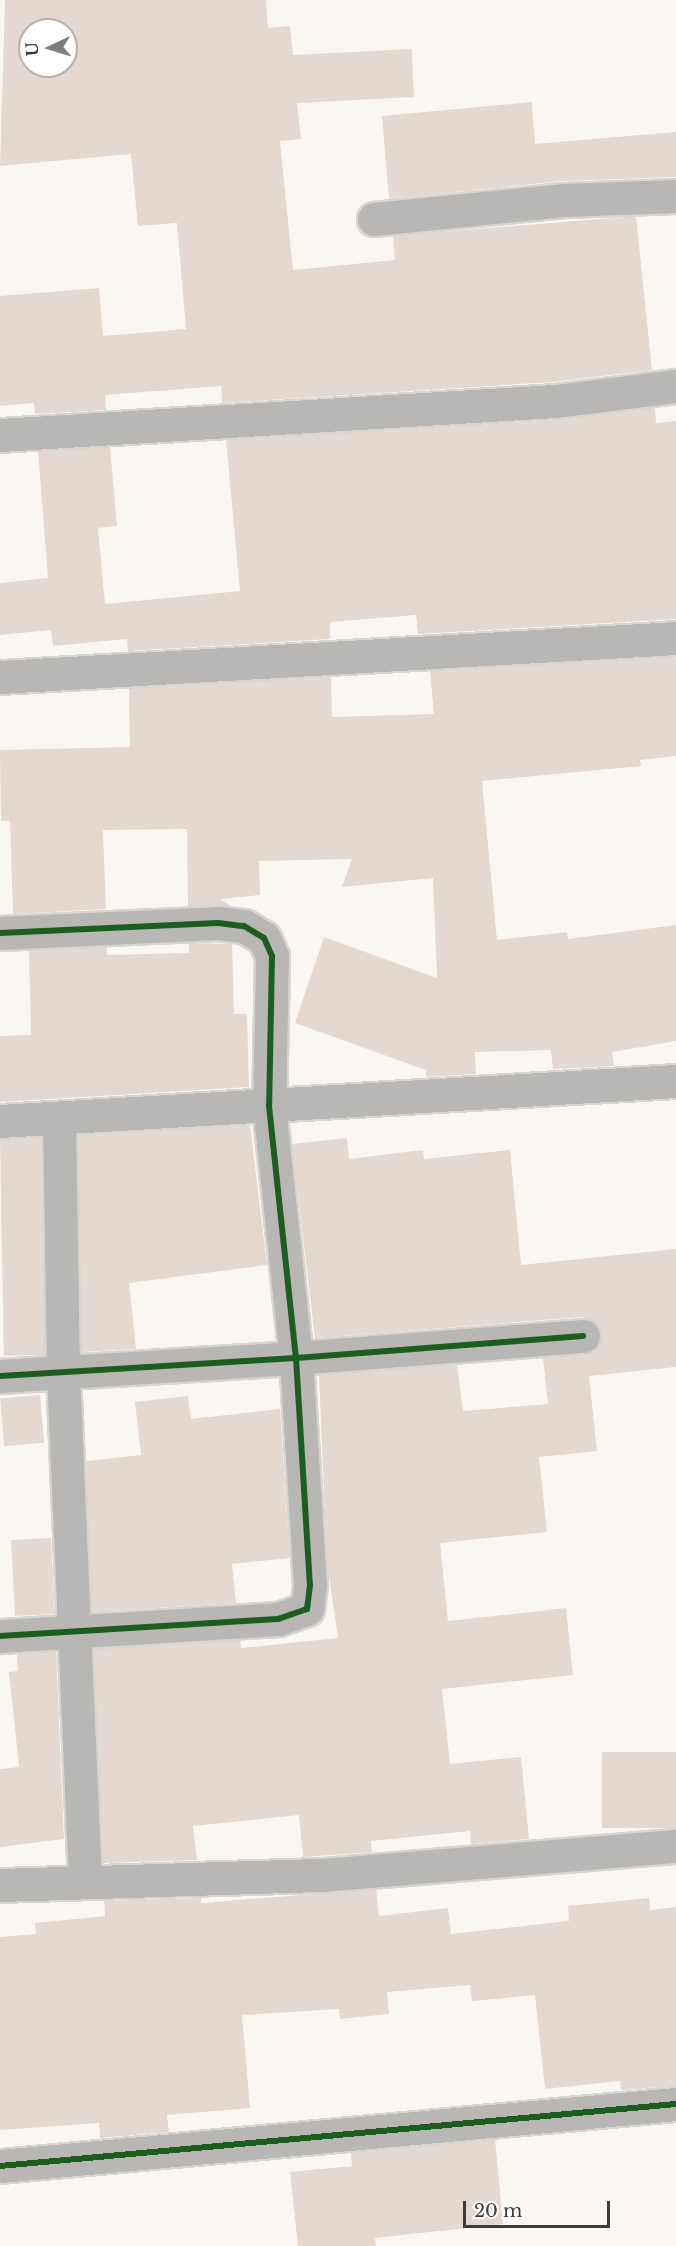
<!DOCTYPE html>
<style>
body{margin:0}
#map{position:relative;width:676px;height:2246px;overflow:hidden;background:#faf7f2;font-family:"Libre Baskerville",serif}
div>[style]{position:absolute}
.building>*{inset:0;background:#e4d9d0;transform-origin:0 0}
.roads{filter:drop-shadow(2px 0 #d7d5d1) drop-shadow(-2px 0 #d7d5d1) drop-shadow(0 2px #d7d5d1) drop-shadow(0 -2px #d7d5d1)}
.minor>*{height:33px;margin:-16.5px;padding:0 16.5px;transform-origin:16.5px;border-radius:16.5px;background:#b9b7b5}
.cycleway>*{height:6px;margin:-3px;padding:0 3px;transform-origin:3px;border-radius:3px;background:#1b5e20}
span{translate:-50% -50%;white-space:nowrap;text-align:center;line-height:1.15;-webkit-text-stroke:5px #fff;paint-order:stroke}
.north{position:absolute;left:18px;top:18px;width:60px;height:60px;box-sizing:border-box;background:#fff;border:2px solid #b2b1af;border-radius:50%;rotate:266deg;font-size:16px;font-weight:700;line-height:24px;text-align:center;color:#3e3b36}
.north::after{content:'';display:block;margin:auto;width:21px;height:27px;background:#807d78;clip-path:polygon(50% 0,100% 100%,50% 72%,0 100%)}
.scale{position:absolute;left:463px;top:2201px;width:147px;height:27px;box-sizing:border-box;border:3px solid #3e3b36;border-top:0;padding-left:8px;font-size:18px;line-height:21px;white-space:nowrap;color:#3e3b36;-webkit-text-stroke:4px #fff;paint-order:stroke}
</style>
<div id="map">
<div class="building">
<div style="clip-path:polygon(evenodd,5px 0,266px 0,268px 28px,290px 26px,293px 55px,412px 49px,414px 97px,297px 103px,301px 139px,280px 141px,293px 270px,395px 260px,393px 236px,636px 216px,652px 370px,553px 382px,222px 403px,221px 386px,105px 395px,106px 410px,35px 414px,34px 403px,0 406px,0 296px,99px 288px,103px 336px,186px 329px,177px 223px,138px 226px,131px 154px,0 166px,5px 0,30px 30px,66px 30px,66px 66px,30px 66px,30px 30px)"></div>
<div style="clip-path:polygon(532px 102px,535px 144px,676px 132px,676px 177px,562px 181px,389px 199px,382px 116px)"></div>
<div style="clip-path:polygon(655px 408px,656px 423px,676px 421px,676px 619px,418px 634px,416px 615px,330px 622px,330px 639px,128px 651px,127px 639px,53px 646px,51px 630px,0 635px,0 583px,48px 578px,38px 451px,110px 447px,117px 526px,98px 528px,105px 604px,240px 591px,226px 440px,556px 420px)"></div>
<div style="clip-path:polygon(676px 657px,676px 756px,640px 760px,641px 766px,482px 781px,497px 940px,567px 932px,568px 939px,676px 925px,676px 1041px,612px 1052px,614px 1066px,553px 1069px,551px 1050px,475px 1052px,476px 1074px,426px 1077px,426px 1070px,295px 1023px,324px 937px,437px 978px,433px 878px,342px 887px,352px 859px,259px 861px,260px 895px,220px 899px,231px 906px,188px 906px,187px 829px,103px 830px,106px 909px,13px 914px,10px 821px,1px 821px,0 750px,130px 747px,129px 688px,331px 677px,332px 717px,434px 714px,430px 671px)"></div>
<div style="clip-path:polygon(189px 943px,232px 944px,234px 1014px,247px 1014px,249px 1087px,0 1102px,0 1036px,31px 1035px,29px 950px,107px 947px,107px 955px,189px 953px)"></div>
<div style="clip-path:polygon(250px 1125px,267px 1265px,129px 1283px,136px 1349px,81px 1352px,78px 1135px)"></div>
<div style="left:41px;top:1137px;width:218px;height:41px;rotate:89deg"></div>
<div style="clip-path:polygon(347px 1138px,349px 1159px,423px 1150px,424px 1159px,510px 1150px,521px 1265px,676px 1249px,676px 1367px,589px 1376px,597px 1451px,539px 1457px,547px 1532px,440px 1543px,448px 1621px,566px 1608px,573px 1675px,442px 1689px,450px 1764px,521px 1757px,529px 1839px,471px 1844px,470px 1831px,371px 1841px,372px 1852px,303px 1857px,299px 1815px,193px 1826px,197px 1860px,103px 1863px,94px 1649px,240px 1640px,241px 1648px,338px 1638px,327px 1563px,319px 1375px,457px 1364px,463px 1411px,548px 1404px,543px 1358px,585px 1355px,600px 1344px,598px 1325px,582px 1317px,315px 1338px,292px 1144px)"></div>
<div style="left:40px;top:1395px;width:48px;height:40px;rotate:85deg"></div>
<div style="clip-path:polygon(188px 1396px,191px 1419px,280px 1409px,290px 1558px,232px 1564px,236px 1603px,92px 1612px,86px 1461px,141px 1455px,135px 1402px)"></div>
<div style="left:51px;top:1538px;width:76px;height:40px;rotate:87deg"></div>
<div style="clip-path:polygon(56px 1651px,64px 1839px,0 1847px,0 1769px,19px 1767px,9px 1672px,18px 1671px,17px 1654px)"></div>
<div style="left:676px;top:1752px;width:76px;height:74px;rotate:90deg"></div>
<div style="clip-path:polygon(376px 1889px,379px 1916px,448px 1908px,451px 1934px,569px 1921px,568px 1906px,649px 1898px,650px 1910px,676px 1907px,676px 2086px,621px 2090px,620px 2081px,545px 2089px,535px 1995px,472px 2001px,470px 1985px,387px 1992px,389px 2014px,340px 2019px,339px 2009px,242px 2015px,250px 2108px,167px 2115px,169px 2132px,100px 2138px,99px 2123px,0 2130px,0 1937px,36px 1934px,35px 1923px,105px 1916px,104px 1901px,201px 1898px,201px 1903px)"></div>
<div style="clip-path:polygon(495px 2139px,503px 2224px,375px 2238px,376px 2246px,298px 2246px,290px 2172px,352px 2166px,351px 2153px)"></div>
</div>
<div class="roads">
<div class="minor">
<div style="left:374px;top:219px;width:191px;rotate:-5.7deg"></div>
<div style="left:564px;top:200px;width:112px;rotate:-2deg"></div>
<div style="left:0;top:435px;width:556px;rotate:-3.51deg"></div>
<div style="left:555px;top:401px;width:122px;rotate:-7.1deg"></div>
<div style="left:0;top:677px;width:677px;rotate:-3.3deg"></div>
<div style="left:0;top:933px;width:218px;rotate:-2.6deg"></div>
<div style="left:218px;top:923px;width:26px;rotate:7deg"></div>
<div style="left:244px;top:926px;width:23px;rotate:31deg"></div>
<div style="left:264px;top:938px;width:20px;rotate:66deg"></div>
<div style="left:272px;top:956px;width:150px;rotate:91.1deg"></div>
<div style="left:269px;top:1106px;width:253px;rotate:83.9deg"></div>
<div style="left:296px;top:1358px;width:288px;rotate:-4.4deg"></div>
<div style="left:59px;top:1118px;width:254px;rotate:89.1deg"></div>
<div style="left:63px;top:1372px;width:509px;rotate:87.53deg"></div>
<div style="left:0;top:1121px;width:677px;rotate:-3.39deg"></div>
<div style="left:0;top:1376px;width:297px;rotate:-3.5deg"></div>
<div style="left:296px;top:1358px;width:227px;rotate:86.5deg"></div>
<div style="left:310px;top:1585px;width:24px;rotate:97deg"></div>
<div style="left:307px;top:1609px;width:31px;rotate:161deg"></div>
<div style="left:278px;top:1619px;width:279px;rotate:176.5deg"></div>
<div style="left:0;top:1885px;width:322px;rotate:-1.8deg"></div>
<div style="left:322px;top:1875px;width:355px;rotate:-4.7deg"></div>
<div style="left:0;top:2166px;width:679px;rotate:-5.24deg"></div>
</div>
</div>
<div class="cycleway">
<div style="left:0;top:933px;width:218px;rotate:-2.6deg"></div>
<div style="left:218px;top:923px;width:26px;rotate:7deg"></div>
<div style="left:244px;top:926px;width:23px;rotate:31deg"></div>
<div style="left:264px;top:938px;width:20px;rotate:66deg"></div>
<div style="left:272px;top:956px;width:150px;rotate:91.1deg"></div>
<div style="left:269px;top:1106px;width:253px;rotate:83.9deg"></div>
<div style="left:296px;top:1358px;width:288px;rotate:-4.4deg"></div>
<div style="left:0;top:1376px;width:297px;rotate:-3.5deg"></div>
<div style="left:296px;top:1358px;width:227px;rotate:86.5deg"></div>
<div style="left:310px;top:1585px;width:24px;rotate:97deg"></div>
<div style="left:307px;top:1609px;width:31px;rotate:161deg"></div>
<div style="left:278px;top:1619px;width:279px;rotate:176.5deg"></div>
<div style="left:0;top:2166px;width:679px;rotate:-5.24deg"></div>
</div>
<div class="north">U</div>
<div class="scale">20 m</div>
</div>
